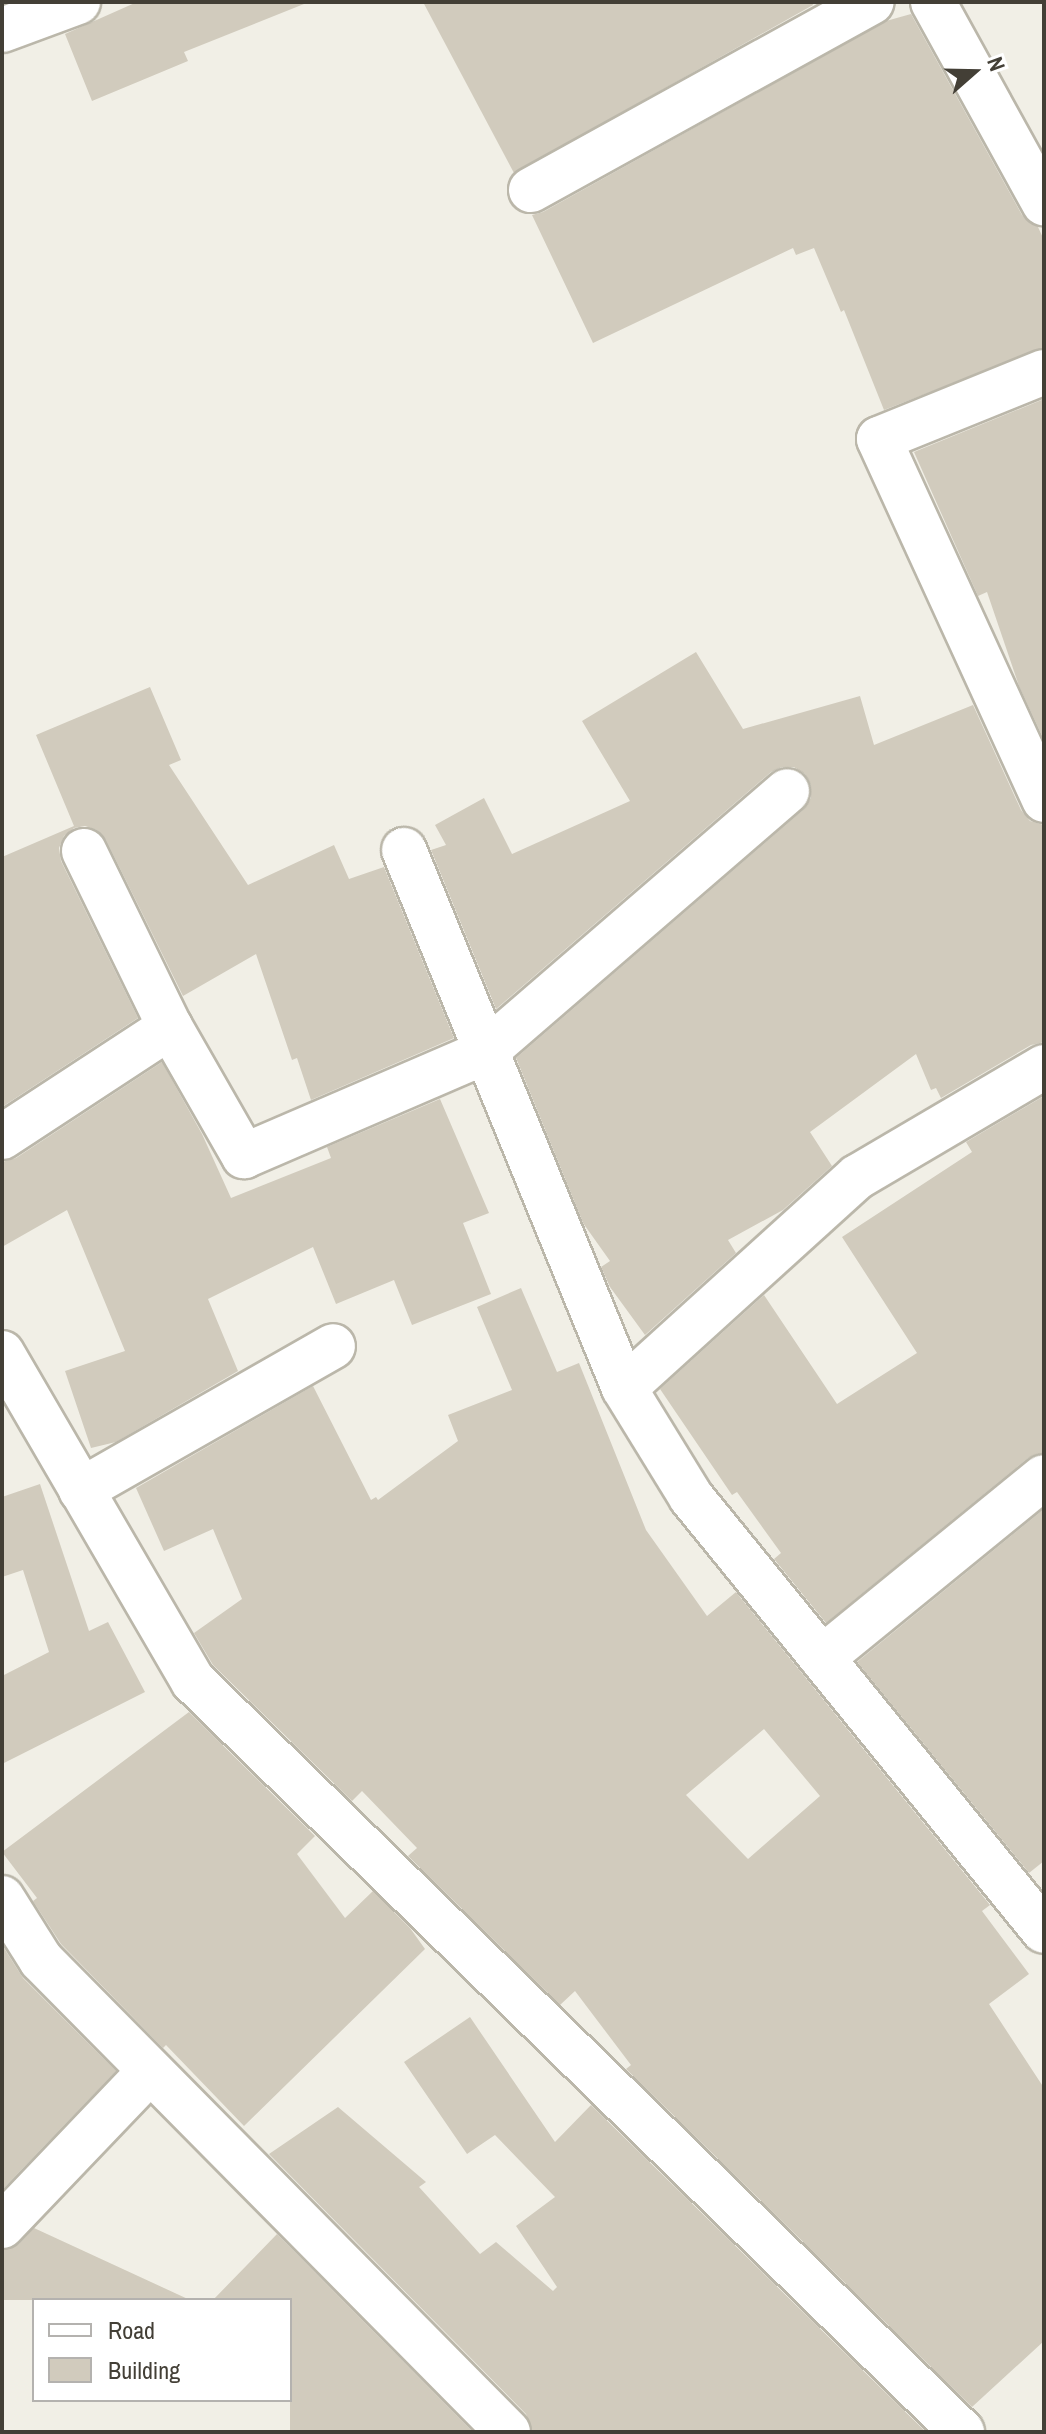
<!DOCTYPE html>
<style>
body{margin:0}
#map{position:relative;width:1046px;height:2434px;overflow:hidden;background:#f1efe6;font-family:"Archivo Narrow",sans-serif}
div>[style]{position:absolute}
.building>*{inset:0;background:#d1cbbd}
.roads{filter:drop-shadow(2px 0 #bbb7aa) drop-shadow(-2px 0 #bbb7aa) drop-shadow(0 2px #bbb7aa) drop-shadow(0 -2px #bbb7aa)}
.minor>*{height:44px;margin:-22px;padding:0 22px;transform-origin:22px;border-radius:22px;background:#fff}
span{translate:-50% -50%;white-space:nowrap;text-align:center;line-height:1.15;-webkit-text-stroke:7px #fff;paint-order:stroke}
.frame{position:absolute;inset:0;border:4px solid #433f36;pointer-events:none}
.legend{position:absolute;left:32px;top:2298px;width:260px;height:104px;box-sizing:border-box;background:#fff;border:2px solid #b4b2af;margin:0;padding:10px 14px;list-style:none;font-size:24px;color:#433f36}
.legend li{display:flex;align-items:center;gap:16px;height:40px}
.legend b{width:40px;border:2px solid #b4b2af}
.north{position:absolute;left:934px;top:32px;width:80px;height:80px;-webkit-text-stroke:6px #fff;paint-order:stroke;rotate:70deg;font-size:22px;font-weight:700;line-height:32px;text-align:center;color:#433f36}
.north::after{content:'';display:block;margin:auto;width:28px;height:36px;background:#433f36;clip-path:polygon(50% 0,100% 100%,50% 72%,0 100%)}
</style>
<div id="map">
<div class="building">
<div style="clip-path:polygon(137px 2px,303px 2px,304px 4px,184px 52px,188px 61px,92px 101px,65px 34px)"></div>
<div style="clip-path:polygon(423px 2px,812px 2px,813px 5px,514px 173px)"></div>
<div style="clip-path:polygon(911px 14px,1022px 215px,1038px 227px,1044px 240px,1044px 348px,884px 410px,844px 310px,841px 312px,814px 248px,796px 255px,793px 248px,593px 343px,532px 215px,543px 212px,886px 21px)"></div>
<div style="clip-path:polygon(1044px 399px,1044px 740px,1019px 686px,987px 592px,978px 596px,914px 452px)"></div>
<div style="clip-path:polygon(696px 652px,743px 729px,860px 696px,874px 745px,973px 705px,1021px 810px,1030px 821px,1044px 825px,1044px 1042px,1031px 1045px,941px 1098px,936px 1088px,931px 1090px,916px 1054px,810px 1132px,832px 1166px,783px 1210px,728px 1240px,736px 1253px,645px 1335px,610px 1287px,601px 1267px,610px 1261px,583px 1223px,516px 1058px,803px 810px,811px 798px,811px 786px,805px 774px,794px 767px,782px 767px,771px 772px,496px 1009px,431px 850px,446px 845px,435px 825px,484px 798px,512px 854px,630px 801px,582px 721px)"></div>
<div style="clip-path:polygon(150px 687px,181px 760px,169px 765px,248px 885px,334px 845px,349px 879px,384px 867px,454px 1038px,311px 1100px,297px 1058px,292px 1060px,256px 954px,183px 996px,106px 840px,97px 830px,85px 826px,74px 828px,64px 836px,59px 848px,61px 861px,138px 1018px,2px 1107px,2px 857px,74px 826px,36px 735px)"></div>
<div style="clip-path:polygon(162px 1062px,202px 1134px,231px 1198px,331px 1158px,327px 1147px,440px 1099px,489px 1213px,463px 1223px,491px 1294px,412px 1325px,394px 1280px,336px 1304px,313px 1247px,208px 1299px,238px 1371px,116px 1442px,91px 1448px,65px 1371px,125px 1351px,67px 1210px,2px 1247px,2px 1162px,16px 1158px)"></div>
<div style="clip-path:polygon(1044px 1096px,1044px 1453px,1028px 1458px,826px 1623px,774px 1559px,781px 1553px,737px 1492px,732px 1495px,660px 1389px,764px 1295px,837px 1404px,917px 1353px,842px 1237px,972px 1152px,966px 1142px)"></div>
<div style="clip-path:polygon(evenodd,521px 1288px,557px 1372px,579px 1363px,646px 1530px,707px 1616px,736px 1592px,990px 1905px,982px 1911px,1029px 1974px,989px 2004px,1044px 2088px,1044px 2341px,972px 2407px,626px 2069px,631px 2065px,575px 1991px,560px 2005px,408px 1856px,417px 1848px,362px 1791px,352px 1801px,213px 1665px,194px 1633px,242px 1599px,213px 1529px,164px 1551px,136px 1488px,313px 1386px,371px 1500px,376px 1497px,378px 1500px,458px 1441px,448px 1415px,512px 1390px,477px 1307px,521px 1288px,764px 1729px,820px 1796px,748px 1859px,686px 1795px,764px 1729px)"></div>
<div style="clip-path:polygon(40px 1484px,89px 1631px,108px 1622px,145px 1692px,2px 1764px,2px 1676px,49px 1652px,23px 1570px,2px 1577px,2px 1497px)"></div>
<div style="clip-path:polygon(1044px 1509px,1044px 1861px,1029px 1873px,857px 1662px)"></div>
<div style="clip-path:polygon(189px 1712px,315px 1836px,297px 1854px,345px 1918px,373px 1891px,410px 1928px,425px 1949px,244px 2126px,166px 2045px,163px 2048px,61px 1944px,33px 1901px,37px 1898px,2px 1852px)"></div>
<div style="clip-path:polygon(2px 1945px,23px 1978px,116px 2071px,2px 2190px)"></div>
<div style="clip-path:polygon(470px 2017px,555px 2142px,591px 2105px,926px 2432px,532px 2432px,526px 2414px,269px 2154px,338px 2107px,426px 2182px,419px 2187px,480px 2254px,496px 2242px,553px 2291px,557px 2287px,516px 2226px,555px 2197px,495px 2135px,467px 2154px,404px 2062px)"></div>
<div style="clip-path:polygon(34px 2228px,190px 2300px,2px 2300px,2px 2250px,19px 2244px)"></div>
<div style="clip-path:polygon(277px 2234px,473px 2432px,290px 2432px,290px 2300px,213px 2300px)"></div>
</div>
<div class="roads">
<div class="minor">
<div style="left:933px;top:2px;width:230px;rotate:61.1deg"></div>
<div style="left:2px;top:30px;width:81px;rotate:-20.2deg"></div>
<div style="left:531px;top:190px;width:389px;rotate:-28.9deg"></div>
<div style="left:1044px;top:372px;width:178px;rotate:157.9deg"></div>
<div style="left:879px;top:439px;width:397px;rotate:65.4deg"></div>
<div style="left:404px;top:850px;width:581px;rotate:67.76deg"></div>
<div style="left:84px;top:851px;width:196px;rotate:64deg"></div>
<div style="left:1044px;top:1067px;width:217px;rotate:149.5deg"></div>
<div style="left:857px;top:1177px;width:314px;rotate:137.8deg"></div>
<div style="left:624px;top:1388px;width:128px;rotate:58.4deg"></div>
<div style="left:691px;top:1497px;width:559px;rotate:50.88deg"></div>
<div style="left:2px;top:1137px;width:201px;rotate:-33.2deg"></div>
<div style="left:170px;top:1027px;width:149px;rotate:60.2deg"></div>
<div style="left:244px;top:1156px;width:262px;rotate:-23.3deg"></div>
<div style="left:485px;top:1052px;width:399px;rotate:-40.8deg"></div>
<div style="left:2px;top:1353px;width:380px;rotate:59.8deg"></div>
<div style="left:193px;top:1681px;width:1075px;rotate:44.32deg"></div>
<div style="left:81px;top:1490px;width:290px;rotate:-29.7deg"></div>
<div style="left:822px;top:1658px;width:286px;rotate:-39.2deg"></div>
<div style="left:2px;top:1898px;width:73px;rotate:57.8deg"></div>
<div style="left:41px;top:1960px;width:664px;rotate:45.31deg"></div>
<div style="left:2px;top:2226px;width:214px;rotate:-46.3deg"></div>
</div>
</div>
<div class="frame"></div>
<ul class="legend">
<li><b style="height:10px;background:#fff"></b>Road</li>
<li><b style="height:22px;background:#d1cbbd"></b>Building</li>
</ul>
<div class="north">N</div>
</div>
